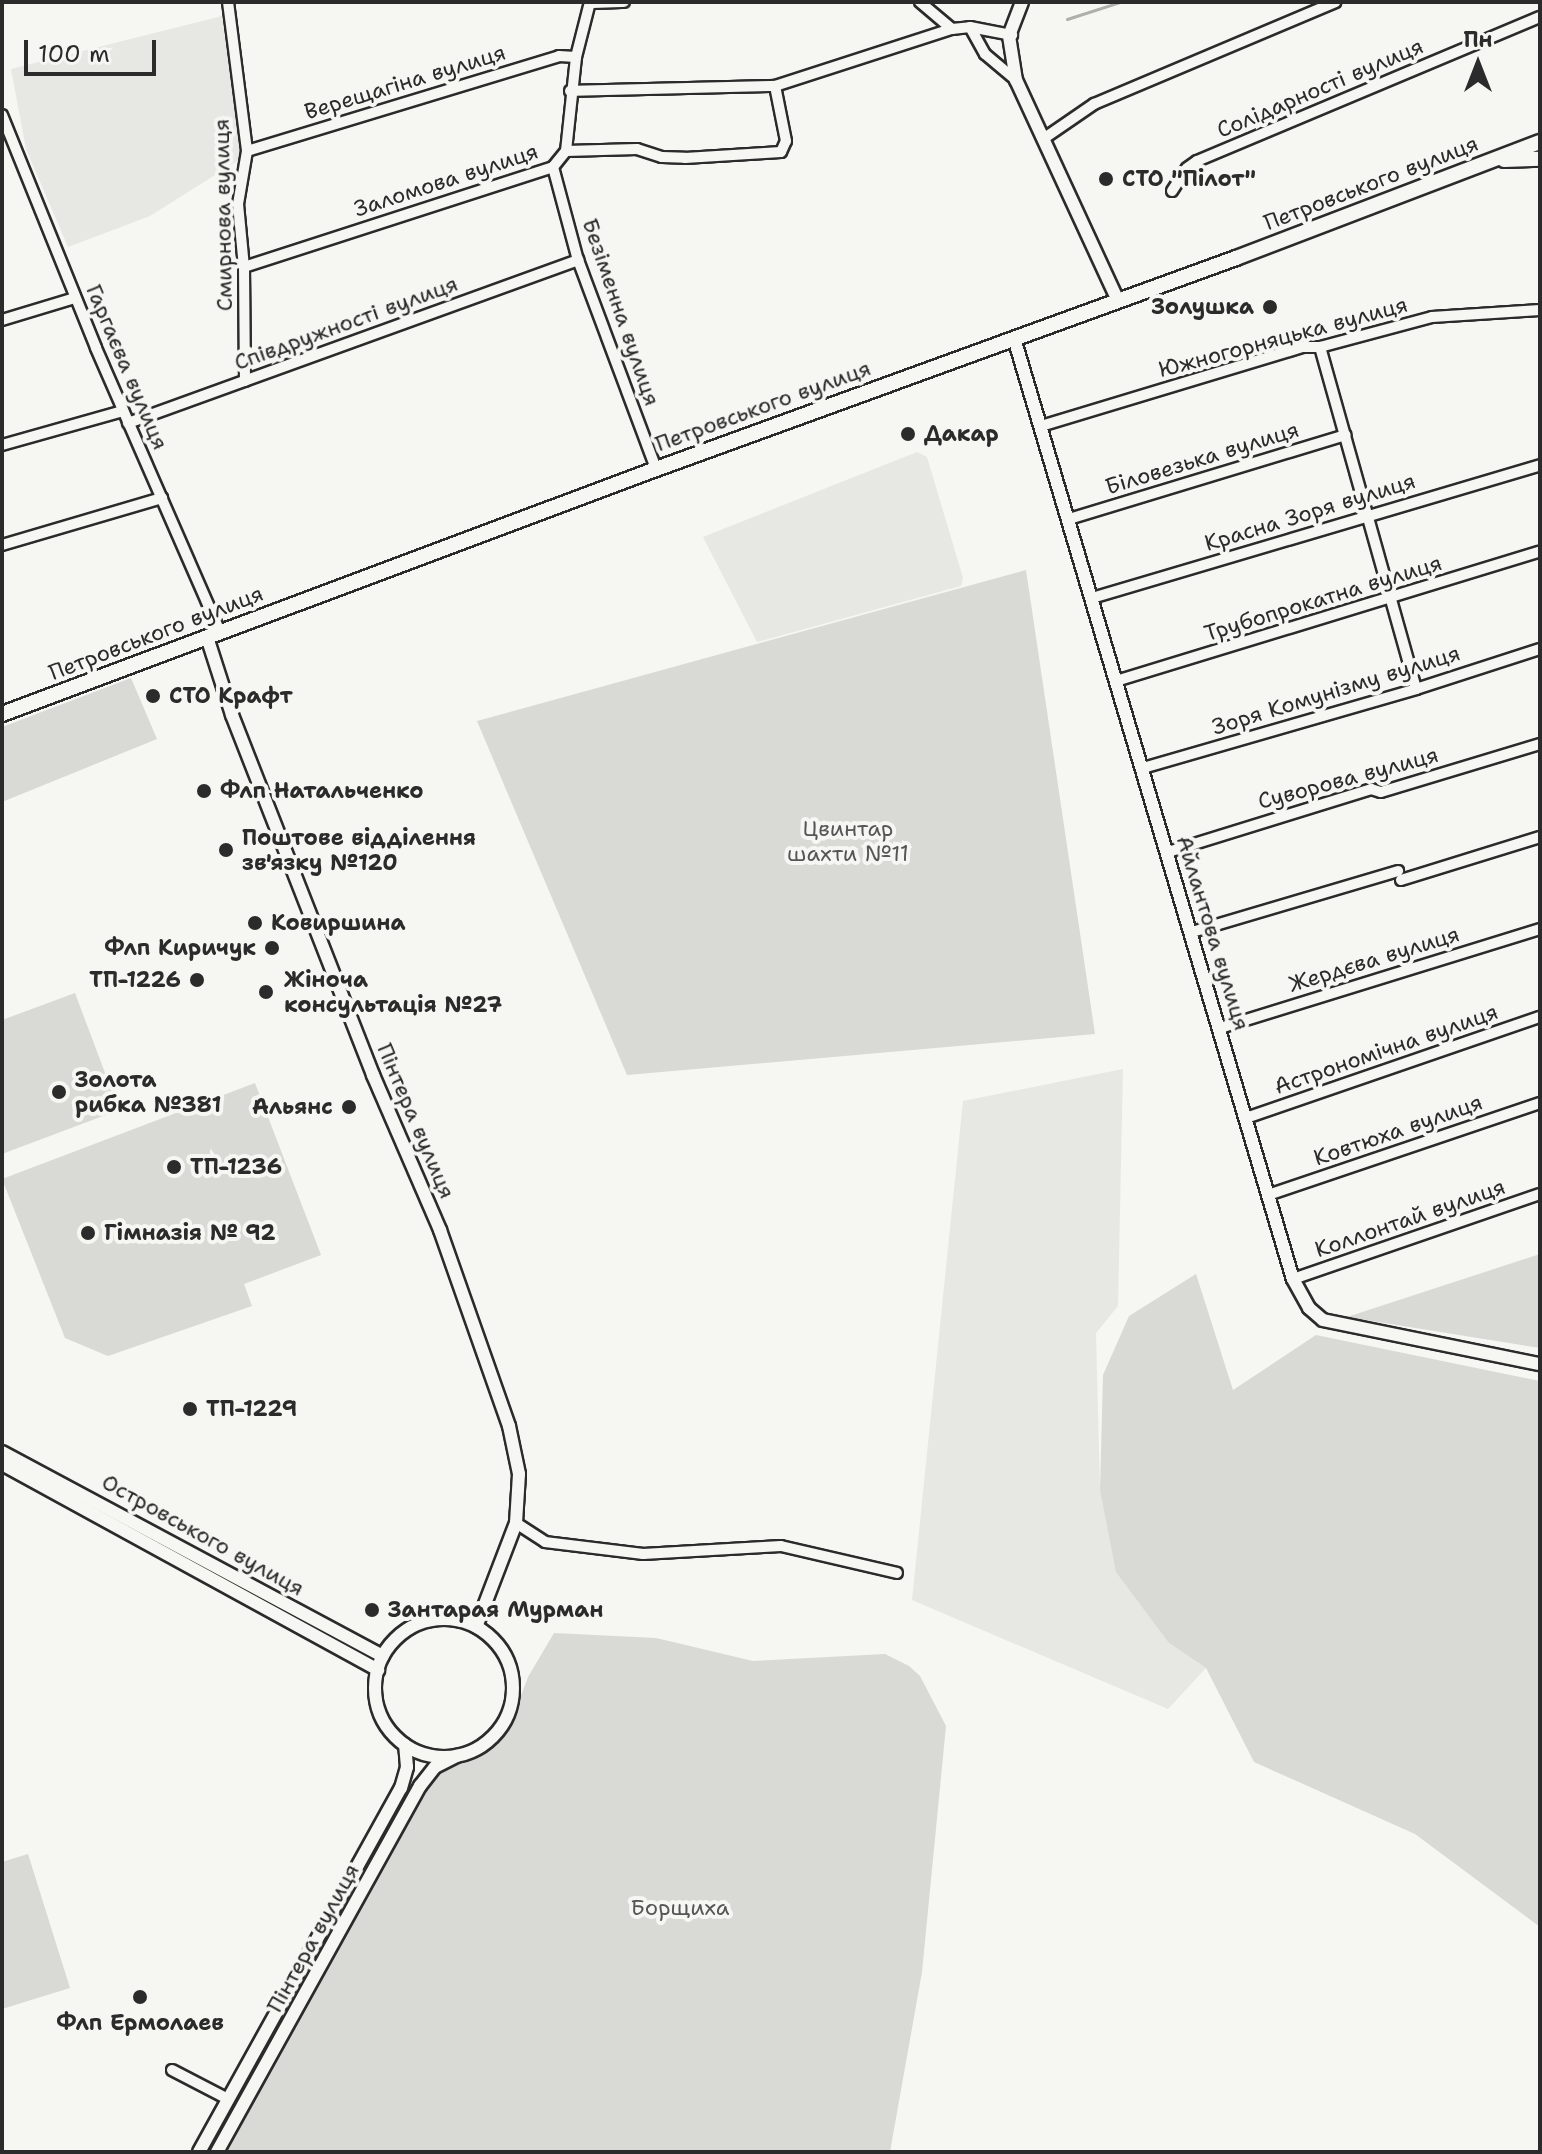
<!DOCTYPE html>
<meta charset="utf-8">
<style>
body{margin:0}
#map{position:relative;width:1542px;height:2154px;overflow:hidden;background:#f6f6f2;font-family:"Shantell Sans",sans-serif}
div>[style]{position:absolute}
.built>*{inset:0;background:#e7e7e3}
.green>*{inset:0;background:#d9d9d5}
.stream>*{height:3px;margin:-1.5px;padding:0 1.5px;transform-origin:1.5px;border-radius:1.5px;background:#aeaeab}
.roads{filter:drop-shadow(2px 0 #2b2b2b) drop-shadow(-2px 0 #2b2b2b) drop-shadow(0 2px #2b2b2b) drop-shadow(0 -2px #2b2b2b)}
.minor>*{height:10px;margin:-5px;padding:0 5px;transform-origin:5px;border-radius:5px;background:#f6f6f2}
.tertiary>*{height:12px;margin:-6px;padding:0 6px;transform-origin:6px;border-radius:6px;background:#f6f6f2}
.tertiary>.ring{margin:-6px;padding:0;box-sizing:content-box;background:none;border:12px solid #f6f6f2;border-radius:50%}
.secondary>*{height:14px;margin:-7px;padding:0 7px;transform-origin:7px;border-radius:7px;background:#f6f6f2}
.dots>*{width:22px;height:22px;translate:-50% -50%;box-sizing:border-box;border:4px solid #f6f6f2;border-radius:50%}
span{translate:-50% -50%;white-space:nowrap;text-align:center;line-height:1.15;-webkit-text-stroke:8px #f6f6f2;paint-order:stroke}
.street-label{font-size:22px;color:#2b2b2b}
.poi-label{font-size:22px;color:#2b2b2b;font-weight:700}
.left{translate:0 -50%;text-align:left}
.right{translate:-100% -50%;text-align:right}
.park-label{font-size:22px;color:#565656}
.frame{position:absolute;inset:0;border:4px solid #2b2b2b;pointer-events:none}
.north{position:absolute;left:1438px;top:24px;width:80px;height:80px;-webkit-text-stroke:6px #f6f6f2;paint-order:stroke;rotate:0deg;font-size:22px;font-weight:700;line-height:32px;text-align:center;color:#2b2b2b}
.north::after{content:'';display:block;margin:auto;width:28px;height:36px;background:#2b2b2b;clip-path:polygon(50% 0,100% 100%,50% 72%,0 100%)}
.scale{position:absolute;left:24px;top:40px;width:132px;height:36px;box-sizing:border-box;border:4px solid #2b2b2b;border-top:0;padding-left:10px;font-size:24px;line-height:28px;white-space:nowrap;color:#2b2b2b;-webkit-text-stroke:6px #f6f6f2;paint-order:stroke}
</style>
<div id="map">
<div class="built">
<div style="clip-path:polygon(230px 14px,242px 158px,150px 216px,68px 247px,26px 149px,11px 69px)"></div>
<div style="clip-path:polygon(917px 452px,927px 457px,963px 578px,961px 586px,757px 642px,703px 537px)"></div>
<div style="clip-path:polygon(1123px 1069px,1118px 1306px,1096px 1333px,1100px 1490px,1169px 1643px,1206px 1668px,1168px 1709px,912px 1600px,963px 1101px)"></div>
</div>
<div class="green">
<div style="clip-path:polygon(1026px 570px,1095px 1034px,627px 1075px,477px 721px)"></div>
<div style="clip-path:polygon(131px 678px,157px 739px,2px 802px,2px 727px)"></div>
<div style="clip-path:polygon(75px 993px,119px 1110px,2px 1154px,2px 1020px)"></div>
<div style="clip-path:polygon(255px 1083px,321px 1255px,244px 1284px,252px 1306px,108px 1356px,65px 1338px,2px 1179px)"></div>
<div style="clip-path:polygon(1540px 1254px,1540px 1348px,1347px 1317px)"></div>
<div style="clip-path:polygon(1196px 1274px,1233px 1390px,1316px 1335px,1540px 1381px,1540px 1927px,1415px 1834px,1254px 1762px,1206px 1668px,1169px 1643px,1116px 1572px,1100px 1490px,1103px 1375px,1129px 1316px)"></div>
<div style="clip-path:polygon(554px 1633px,656px 1638px,753px 1661px,885px 1654px,909px 1666px,920px 1676px,946px 1726px,922px 1972px,890px 2152px,226px 2152px,426px 1789px,439px 1772px,481px 1755px,507px 1733px,528px 1677px)"></div>
<div style="clip-path:polygon(28px 1854px,70px 1988px,2px 2009px,2px 1862px)"></div>
</div>
<div class="stream">
<div style="left:1067px;top:19px;width:56px;rotate:-17.8deg"></div>
</div>
<div class="roads">
<div class="minor">
<div style="left:228px;top:2px;width:150px;rotate:82.7deg"></div>
<div style="left:247px;top:151px;width:54px;rotate:99.6deg"></div>
<div style="left:238px;top:204px;width:63px;rotate:84.6deg"></div>
<div style="left:244px;top:267px;width:114px;rotate:89.5deg"></div>
<div style="left:920px;top:2px;width:42px;rotate:40.2deg"></div>
<div style="left:590px;top:3px;width:34px;rotate:-2deg"></div>
<div style="left:970px;top:27px;width:31px;rotate:61deg"></div>
<div style="left:985px;top:54px;width:40px;rotate:40deg"></div>
<div style="left:570px;top:91px;width:205px;rotate:-1.4deg"></div>
<div style="left:775px;top:86px;width:186px;rotate:-17.9deg"></div>
<div style="left:952px;top:29px;width:18px;rotate:-6deg"></div>
<div style="left:970px;top:27px;width:43px;rotate:10.8deg"></div>
<div style="left:2px;top:115px;width:251px;rotate:68deg"></div>
<div style="left:96px;top:348px;width:310px;rotate:66.4deg"></div>
<div style="left:1043px;top:139px;width:62px;rotate:-34.5deg"></div>
<div style="left:1094px;top:104px;width:262px;rotate:-22.9deg"></div>
<div style="left:247px;top:151px;width:326px;rotate:-16.9deg"></div>
<div style="left:559px;top:56px;width:17px;rotate:3deg"></div>
<div style="left:566px;top:151px;width:95px;rotate:-83.9deg"></div>
<div style="left:576px;top:57px;width:57px;rotate:-75.7deg"></div>
<div style="left:553px;top:167px;width:96px;rotate:75deg"></div>
<div style="left:578px;top:260px;width:223px;rotate:69.5deg"></div>
<div style="left:1172px;top:191px;width:27px;rotate:-57deg"></div>
<div style="left:1187px;top:168px;width:12px;rotate:-35deg"></div>
<div style="left:1197px;top:161px;width:372px;rotate:-22.8deg"></div>
<div style="left:244px;top:267px;width:325px;rotate:-17.9deg"></div>
<div style="left:553px;top:167px;width:21px;rotate:-51deg"></div>
<div style="left:566px;top:151px;width:71px;rotate:-1.6deg"></div>
<div style="left:637px;top:149px;width:26px;rotate:18deg"></div>
<div style="left:662px;top:157px;width:23px;rotate:2deg"></div>
<div style="left:685px;top:158px;width:96px;rotate:-3.6deg"></div>
<div style="left:781px;top:152px;width:12px;rotate:-66deg"></div>
<div style="left:786px;top:141px;width:56px;rotate:-101.3deg"></div>
<div style="left:2px;top:320px;width:76px;rotate:-16.8deg"></div>
<div style="left:1320px;top:347px;width:355px;rotate:74.3deg"></div>
<div style="left:128px;top:423px;width:479px;rotate:-19.9deg"></div>
<div style="left:1041px;top:426px;width:274px;rotate:-16.8deg"></div>
<div style="left:1303px;top:347px;width:17px"></div>
<div style="left:1320px;top:347px;width:116px;rotate:-15deg"></div>
<div style="left:1432px;top:317px;width:108px;rotate:-3.7deg"></div>
<div style="left:2px;top:445px;width:126px;rotate:-15.7deg"></div>
<div style="left:1069px;top:519px;width:289px;rotate:-16.9deg"></div>
<div style="left:2px;top:545px;width:167px;rotate:-16.4deg"></div>
<div style="left:1092px;top:598px;width:467px;rotate:-16.5deg"></div>
<div style="left:1116px;top:681px;width:443px;rotate:-17deg"></div>
<div style="left:1143px;top:768px;width:284px;rotate:-16.1deg"></div>
<div style="left:1416px;top:689px;width:130px;rotate:-17.9deg"></div>
<div style="left:1168px;top:852px;width:213px;rotate:-17.2deg"></div>
<div style="left:1371px;top:789px;width:10px;rotate:17deg"></div>
<div style="left:1381px;top:792px;width:166px;rotate:-16.8deg"></div>
<div style="left:1401px;top:880px;width:145px;rotate:-17.2deg"></div>
<div style="left:1192px;top:932px;width:215px;rotate:-16.5deg"></div>
<div style="left:1220px;top:1028px;width:335px;rotate:-17.2deg"></div>
<div style="left:1246px;top:1118px;width:311px;rotate:-19deg"></div>
<div style="left:1268px;top:1195px;width:287px;rotate:-18.7deg"></div>
<div style="left:1293px;top:1279px;width:261px;rotate:-19deg"></div>
<div style="left:516px;top:1523px;width:35px;rotate:33deg"></div>
<div style="left:545px;top:1542px;width:99px;rotate:7deg"></div>
<div style="left:643px;top:1554px;width:138px;rotate:-3.3deg"></div>
<div style="left:781px;top:1546px;width:119px;rotate:13.1deg"></div>
<div style="left:172px;top:2070px;width:63px;rotate:27.4deg"></div>
</div>
<div class="tertiary">
<div style="left:1022px;top:2px;width:36px;rotate:111deg"></div>
<div style="left:1009px;top:36px;width:45px;rotate:81deg"></div>
<div style="left:1016px;top:80px;width:243px;rotate:65.2deg"></div>
<div style="left:1014px;top:338px;width:981px;rotate:73.49deg"></div>
<div style="left:1293px;top:1279px;width:33px;rotate:61deg"></div>
<div style="left:1309px;top:1308px;width:18px;rotate:41deg"></div>
<div style="left:1323px;top:1320px;width:221px;rotate:11.5deg"></div>
<div style="left:207px;top:637px;width:82px;rotate:72.2deg"></div>
<div style="left:232px;top:715px;width:387px;rotate:68.6deg"></div>
<div style="left:373px;top:1075px;width:169px;rotate:66.6deg"></div>
<div style="left:440px;top:1230px;width:208px;rotate:70.6deg"></div>
<div style="left:509px;top:1426px;width:49px;rotate:78.2deg"></div>
<div style="left:519px;top:1474px;width:49px;rotate:93.5deg"></div>
<div style="left:516px;top:1523px;width:111px;rotate:111deg"></div>
<div style="left:2px;top:1452px;width:432px;rotate:28.2deg"></div>
<div style="left:2px;top:1464px;width:429px;rotate:28.7deg"></div>
<div class="ring" style="left:375px;top:1619px;width:126px;height:126px"></div>
<div style="left:199px;top:2152px;width:416px;rotate:-61deg"></div>
<div style="left:401px;top:1788px;width:22px;rotate:-74deg"></div>
<div style="left:407px;top:1767px;width:22px;rotate:-95deg"></div>
<div style="left:217px;top:2152px;width:419px;rotate:-61deg"></div>
<div style="left:420px;top:1786px;width:24px;rotate:-52deg"></div>
<div style="left:435px;top:1767px;width:25px;rotate:-27deg"></div>
</div>
<div class="secondary">
<div style="left:1504px;top:160px;width:36px;rotate:-2deg"></div>
<div style="left:2px;top:714px;width:698px;rotate:-20.54deg"></div>
<div style="left:656px;top:469px;width:617px;rotate:-19.99deg"></div>
<div style="left:1236px;top:258px;width:325px;rotate:-20.9deg"></div>
</div>
</div>
<div class="dots">
<div style="left:1106px;top:179px;background:#2b2b2b"></div>
<div style="left:1270px;top:307px;background:#2b2b2b"></div>
<div style="left:908px;top:434px;background:#2b2b2b"></div>
<div style="left:153px;top:696px;background:#2b2b2b"></div>
<div style="left:204px;top:791px;background:#2b2b2b"></div>
<div style="left:226px;top:850px;background:#2b2b2b"></div>
<div style="left:255px;top:923px;background:#2b2b2b"></div>
<div style="left:272px;top:948px;background:#2b2b2b"></div>
<div style="left:197px;top:980px;background:#2b2b2b"></div>
<div style="left:266px;top:992px;background:#2b2b2b"></div>
<div style="left:59px;top:1092px;background:#2b2b2b"></div>
<div style="left:349px;top:1107px;background:#2b2b2b"></div>
<div style="left:174px;top:1167px;background:#2b2b2b"></div>
<div style="left:88px;top:1233px;background:#2b2b2b"></div>
<div style="left:190px;top:1409px;background:#2b2b2b"></div>
<div style="left:372px;top:1610px;background:#2b2b2b"></div>
<div style="left:140px;top:1997px;background:#2b2b2b"></div>
</div>
<div class="street-label">
<span style="left:405px;top:82px;rotate:-17deg">Верещагіна вулиця</span>
<span style="left:1320px;top:88px;rotate:-23deg">Солідарності вулиця</span>
<span style="left:446px;top:180px;rotate:-18deg">Заломова вулиця</span>
<span style="left:1371px;top:183px;rotate:-21deg">Петровського вулиця</span>
<span style="left:223px;top:215px;rotate:-91deg">Смирнова вулиця</span>
<span style="left:621px;top:312px;rotate:71deg">Безіменна вулиця</span>
<span style="left:346px;top:323px;rotate:-20deg">Співдружності вулиця</span>
<span style="left:1283px;top:337px;rotate:-15deg">Южногорняцька вулиця</span>
<span style="left:127px;top:367px;rotate:67deg">Гаргаєва вулиця</span>
<span style="left:763px;top:406px;rotate:-20deg">Петровського вулиця</span>
<span style="left:1202px;top:458px;rotate:-17deg">Біловезька вулиця</span>
<span style="left:1310px;top:512px;rotate:-17deg">Красна Зоря вулиця</span>
<span style="left:1323px;top:598px;rotate:-17deg">Трубопрокатна вулиця</span>
<span style="left:156px;top:633px;rotate:-21deg">Петровського вулиця</span>
<span style="left:1336px;top:690px;rotate:-17deg">Зоря Комунізму вулиця</span>
<span style="left:1348px;top:778px;rotate:-15deg">Суворова вулиця</span>
<span style="left:1213px;top:933px;rotate:73deg">Айлантова вулиця</span>
<span style="left:1374px;top:959px;rotate:-17deg">Жердєва вулиця</span>
<span style="left:1386px;top:1049px;rotate:-19deg">Астрономічна вулиця</span>
<span style="left:416px;top:1121px;rotate:67deg">Пінтера вулиця</span>
<span style="left:1398px;top:1130px;rotate:-19deg">Ковтюха вулиця</span>
<span style="left:1410px;top:1218px;rotate:-19deg">Коллонтай вулиця</span>
<span style="left:203px;top:1535px;rotate:29deg">Островського вулиця</span>
<span style="left:313px;top:1938px;rotate:-61deg">Пінтера вулиця</span>
</div>
<div class="poi-label">
<span class="left" style="left:1122px;top:179px">СТО "Пілот"</span>
<span class="right" style="left:1254px;top:307px">Золушка</span>
<span class="left" style="left:924px;top:434px">Дакар</span>
<span class="left" style="left:169px;top:696px">СТО Крафт</span>
<span class="left" style="left:220px;top:791px">Флп Натальченко</span>
<span class="left" style="left:242px;top:850px">Поштове відділення<br>зв'язку №120</span>
<span class="left" style="left:271px;top:923px">Ковиршина</span>
<span class="right" style="left:256px;top:948px">Флп Киричук</span>
<span class="left" style="left:284px;top:992px">Жіноча<br>консультація №27</span>
<span class="right" style="left:181px;top:980px">ТП-1226</span>
<span class="left" style="left:75px;top:1092px">Золота<br>рибка №381</span>
<span class="right" style="left:333px;top:1107px">Альянс</span>
<span class="left" style="left:190px;top:1167px">ТП-1236</span>
<span class="left" style="left:104px;top:1233px">Гімназія № 92</span>
<span class="left" style="left:206px;top:1409px">ТП-1229</span>
<span class="left" style="left:388px;top:1610px">Зантарая Мурман</span>
<span style="left:140px;top:2023px">Флп Ермолаев</span>
</div>
<div class="park-label">
<span style="left:848px;top:841px">Цвинтар<br>шахти №11</span>
<span style="left:680px;top:1908px">Борщиха</span>
</div>
<div class="frame"></div>
<div class="north">Пн</div>
<div class="scale">100 m</div>
</div>
